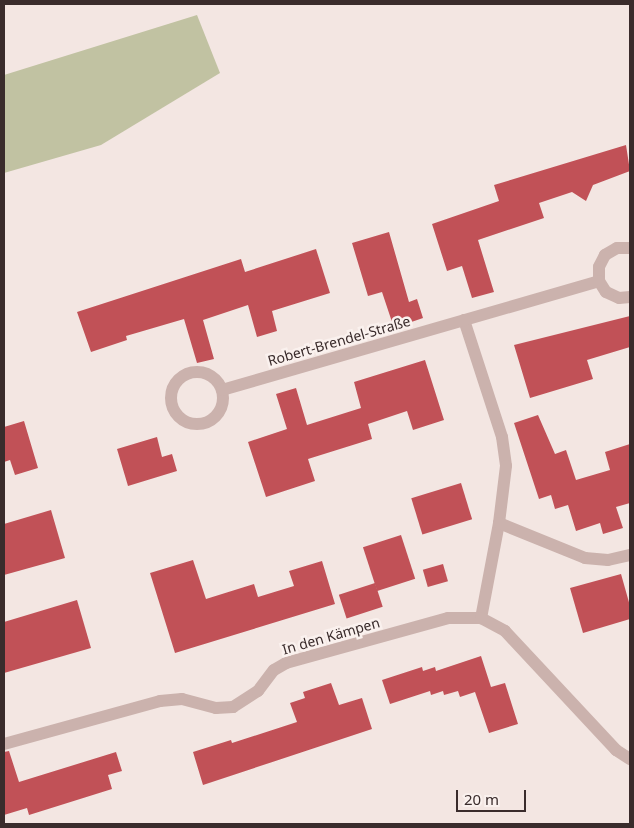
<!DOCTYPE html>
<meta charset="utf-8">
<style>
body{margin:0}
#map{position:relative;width:634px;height:828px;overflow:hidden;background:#f3e6e2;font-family:"Noto Sans",sans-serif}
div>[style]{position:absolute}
.green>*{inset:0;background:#c1c2a2}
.building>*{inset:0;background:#c15157;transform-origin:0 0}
.minor>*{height:12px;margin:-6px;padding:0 6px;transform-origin:6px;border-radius:6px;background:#cbb2ad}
.minor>.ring{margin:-6px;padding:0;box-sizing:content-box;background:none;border:12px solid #cbb2ad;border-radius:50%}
span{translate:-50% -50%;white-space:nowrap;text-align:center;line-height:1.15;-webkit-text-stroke:5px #faf1ee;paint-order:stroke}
.street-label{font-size:14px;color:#3a2c2c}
.frame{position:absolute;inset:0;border:5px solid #3a2c2c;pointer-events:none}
.scale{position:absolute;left:456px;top:790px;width:70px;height:22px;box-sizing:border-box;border:2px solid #3a2c2c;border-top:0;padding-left:6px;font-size:15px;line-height:18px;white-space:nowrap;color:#3a2c2c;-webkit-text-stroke:4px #faf1ee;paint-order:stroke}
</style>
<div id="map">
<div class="green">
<div style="clip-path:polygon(197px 15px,220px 73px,101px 145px,4px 173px,4px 75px)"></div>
</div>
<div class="building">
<div style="clip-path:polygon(626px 145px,630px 171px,593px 185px,586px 201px,572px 192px,539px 203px,544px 218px,478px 240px,494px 292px,472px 298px,462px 266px,447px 271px,432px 224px,499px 201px,494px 185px)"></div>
<div style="clip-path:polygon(389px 232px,409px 302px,417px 299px,423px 318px,394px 328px,382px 292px,368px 296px,352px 243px)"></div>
<div style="clip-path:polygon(316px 249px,330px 293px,272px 311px,277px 331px,257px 337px,248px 305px,203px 320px,214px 359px,197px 363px,184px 319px,126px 336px,127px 340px,91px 352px,77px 312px,241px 259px,245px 272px)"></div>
<div style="clip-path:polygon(630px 316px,630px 347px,587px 360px,593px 379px,530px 398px,514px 345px)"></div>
<div style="clip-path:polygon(425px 360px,444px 420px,413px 430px,407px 411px,368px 424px,372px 439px,308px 459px,315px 481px,266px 497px,248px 442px,287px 429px,276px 394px,296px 388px,307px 425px,361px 408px,354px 382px)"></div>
<div style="clip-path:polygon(538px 415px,555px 454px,566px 450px,576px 480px,610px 470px,605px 452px,630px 444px,630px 503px,616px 507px,623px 528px,603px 534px,600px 523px,576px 531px,568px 505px,555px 509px,551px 495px,539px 499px,514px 423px)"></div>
<div style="clip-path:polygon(24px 421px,38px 468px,15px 475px,10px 460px,4px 462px,4px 427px)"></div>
<div style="clip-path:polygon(157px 437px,162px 457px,172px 454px,177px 471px,128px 486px,117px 449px)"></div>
<div style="left:461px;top:483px;width:38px;height:52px;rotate:73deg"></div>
<div style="clip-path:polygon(51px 510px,65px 558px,4px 575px,4px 524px)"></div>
<div style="left:401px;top:535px;width:46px;height:40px;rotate:72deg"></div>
<div style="clip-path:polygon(193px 560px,206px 599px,254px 584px,258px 597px,294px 586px,289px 571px,322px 561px,335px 604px,175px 653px,150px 573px)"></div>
<div style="left:443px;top:564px;width:18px;height:21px;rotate:74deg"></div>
<div style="clip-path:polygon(621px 574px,630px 606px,630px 619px,583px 633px,570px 588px)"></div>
<div style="left:375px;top:583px;width:25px;height:38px;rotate:72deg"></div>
<div style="clip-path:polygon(77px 600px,91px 648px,4px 673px,4px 622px)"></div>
<div style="clip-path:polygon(481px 656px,491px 687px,505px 683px,518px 724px,489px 733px,475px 692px,460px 697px,458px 691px,444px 695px,443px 691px,431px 695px,430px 691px,390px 704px,382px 680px,422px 667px,423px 671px,435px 667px,436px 671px)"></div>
<div style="clip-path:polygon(331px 683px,339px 705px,362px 698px,372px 729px,203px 785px,193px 752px,231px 740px,232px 743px,297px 722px,290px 703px,305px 698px,303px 692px)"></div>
<div style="clip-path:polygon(9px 751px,19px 782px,116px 752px,122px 771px,108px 775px,112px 789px,29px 815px,27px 808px,4px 815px,4px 752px)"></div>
</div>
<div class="minor">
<div style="left:630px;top:248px;width:13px;rotate:180deg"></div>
<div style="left:617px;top:248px;width:14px;rotate:150deg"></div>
<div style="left:605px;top:255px;width:13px;rotate:117deg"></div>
<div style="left:599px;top:267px;width:14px;rotate:90deg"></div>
<div style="left:599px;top:281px;width:13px;rotate:58deg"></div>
<div style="left:606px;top:292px;width:14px;rotate:25deg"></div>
<div style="left:619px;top:298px;width:11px;rotate:-5deg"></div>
<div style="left:464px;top:320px;width:123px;rotate:72deg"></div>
<div style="left:502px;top:437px;width:29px;rotate:82deg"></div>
<div style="left:506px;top:466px;width:57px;rotate:97deg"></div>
<div style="left:499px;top:523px;width:97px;rotate:100.7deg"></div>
<div class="ring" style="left:171px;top:372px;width:40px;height:40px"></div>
<div style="left:222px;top:390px;width:392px;rotate:-16.1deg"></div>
<div style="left:499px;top:523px;width:93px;rotate:22.1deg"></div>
<div style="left:585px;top:558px;width:23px;rotate:5deg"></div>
<div style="left:608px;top:560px;width:23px;rotate:-13deg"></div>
<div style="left:4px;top:744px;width:162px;rotate:-15.4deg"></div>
<div style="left:160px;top:701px;width:22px;rotate:-5deg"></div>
<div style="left:182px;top:699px;width:35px;rotate:15deg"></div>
<div style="left:216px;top:708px;width:17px;rotate:-3deg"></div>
<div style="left:233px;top:707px;width:30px;rotate:-33deg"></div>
<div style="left:258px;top:691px;width:26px;rotate:-53deg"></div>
<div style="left:274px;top:670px;width:14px;rotate:-30deg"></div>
<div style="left:286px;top:663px;width:168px;rotate:-15.5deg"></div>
<div style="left:448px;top:618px;width:33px"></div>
<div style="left:481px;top:618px;width:27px;rotate:28deg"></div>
<div style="left:505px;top:631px;width:163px;rotate:47deg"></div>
<div style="left:616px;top:750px;width:17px;rotate:33deg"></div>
</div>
<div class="street-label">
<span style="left:339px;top:341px;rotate:-16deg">Robert-Brendel-Straße</span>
<span style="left:331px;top:636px;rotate:-16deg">In den Kämpen</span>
</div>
<div class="frame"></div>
<div class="scale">20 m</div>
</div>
